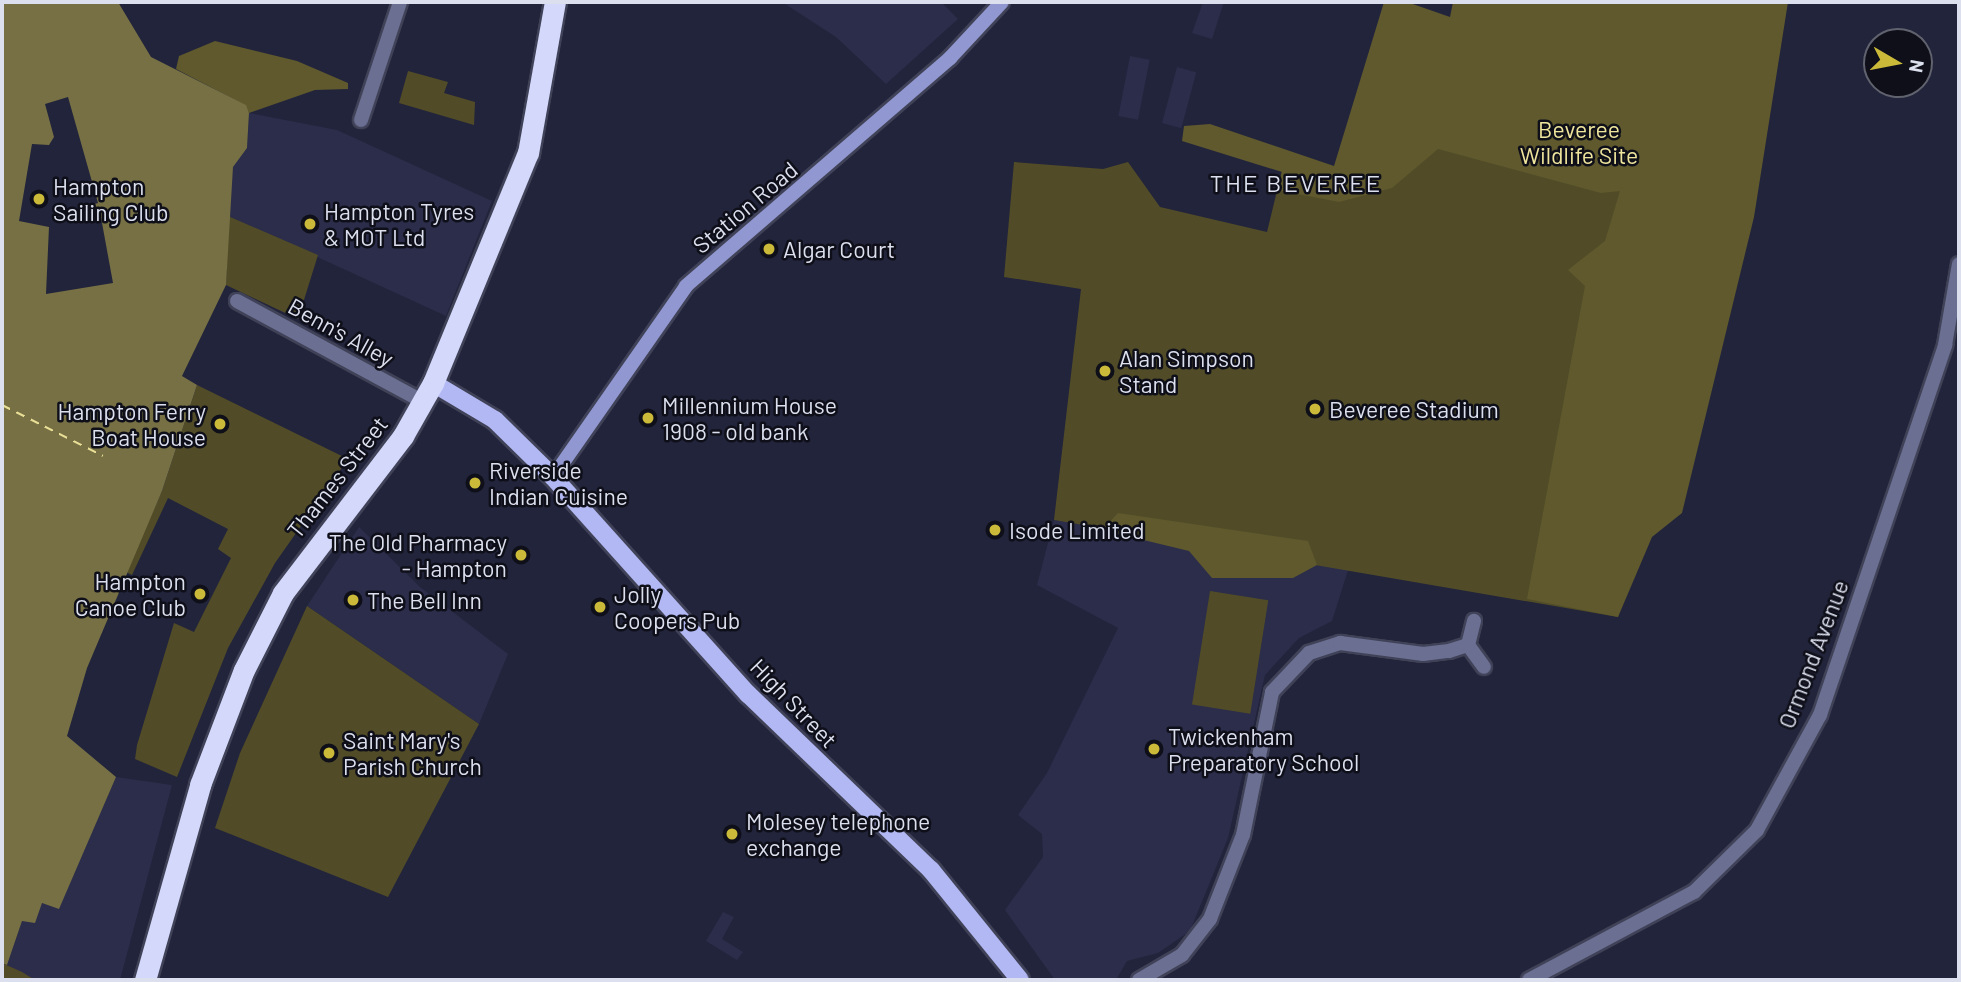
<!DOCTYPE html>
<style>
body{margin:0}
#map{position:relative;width:1961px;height:982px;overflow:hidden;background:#22243b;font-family:Barlow,sans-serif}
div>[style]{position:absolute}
.built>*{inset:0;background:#2b2d4a;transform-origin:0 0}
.green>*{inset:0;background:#514c27;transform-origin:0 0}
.forest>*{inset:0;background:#5f592d}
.water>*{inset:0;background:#767044}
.ferry>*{height:2px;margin-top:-1px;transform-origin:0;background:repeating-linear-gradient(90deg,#e9df96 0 9px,transparent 0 16px)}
.roads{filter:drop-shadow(2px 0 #404258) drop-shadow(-2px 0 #404258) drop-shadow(0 2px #404258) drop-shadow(0 -2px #404258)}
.street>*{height:14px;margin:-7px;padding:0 7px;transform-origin:7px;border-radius:7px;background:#6b6f92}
.secondary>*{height:14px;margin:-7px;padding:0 7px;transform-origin:7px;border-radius:7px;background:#9197d0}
.primary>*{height:18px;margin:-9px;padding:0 9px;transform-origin:9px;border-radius:9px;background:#b2b8f3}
.highway>*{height:21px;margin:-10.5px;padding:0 10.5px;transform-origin:10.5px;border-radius:10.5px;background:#d4d9fc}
.dots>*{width:19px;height:19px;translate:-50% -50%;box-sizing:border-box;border:4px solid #0e0f19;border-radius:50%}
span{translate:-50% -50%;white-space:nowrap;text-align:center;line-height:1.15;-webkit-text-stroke:5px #0e0f19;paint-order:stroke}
.park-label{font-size:23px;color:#efe59c}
.poi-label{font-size:23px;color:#dcdfee}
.left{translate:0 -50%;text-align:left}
.right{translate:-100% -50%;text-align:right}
.street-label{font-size:23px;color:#dcdfee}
.neighbourhood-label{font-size:24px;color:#dcdfee;letter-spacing:2px}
.frame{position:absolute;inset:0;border:4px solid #dcdfee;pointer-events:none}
.north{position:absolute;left:1863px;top:28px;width:70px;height:70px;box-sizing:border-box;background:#0e0f19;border:2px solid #60626e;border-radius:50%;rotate:100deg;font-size:19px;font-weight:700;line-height:28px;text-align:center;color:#dcdfee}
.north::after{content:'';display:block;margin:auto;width:24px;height:32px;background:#cbba39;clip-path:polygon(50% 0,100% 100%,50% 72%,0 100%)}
</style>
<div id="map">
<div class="built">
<div style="clip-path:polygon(782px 2px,941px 2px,958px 19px,886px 84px,836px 37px)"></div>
<div style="clip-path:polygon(1203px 2px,1224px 2px,1212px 39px,1192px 33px)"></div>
<div style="left:1130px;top:56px;width:20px;height:61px;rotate:11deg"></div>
<div style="left:1177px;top:67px;width:20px;height:58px;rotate:15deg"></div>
<div style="clip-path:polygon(249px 113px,337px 130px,492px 201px,446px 316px,228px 216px,233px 166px,247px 148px)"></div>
<div style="clip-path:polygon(1054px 520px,1349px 567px,1332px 621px,1299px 638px,1265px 675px,1228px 838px,1190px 931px,1158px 953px,1127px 961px,1116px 980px,1055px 980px,1005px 910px,1043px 857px,1042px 834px,1018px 815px,1047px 773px,1118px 628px,1037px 585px)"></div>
<div style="clip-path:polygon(359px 527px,420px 587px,508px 654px,479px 724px,307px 606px)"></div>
<div style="clip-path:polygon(116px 777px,172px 785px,120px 980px,35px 980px,7px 965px,22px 921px,42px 903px,59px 908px)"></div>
<div style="clip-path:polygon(723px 912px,734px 917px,722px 939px,743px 952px,737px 960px,706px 941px)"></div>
</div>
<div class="green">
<div style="clip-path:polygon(1387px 26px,1728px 118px,1618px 617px,1054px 520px,1081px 289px,1004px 277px,1014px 162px,1103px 169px,1128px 162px,1160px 207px,1267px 232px,1283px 166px,1337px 179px)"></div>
<div style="clip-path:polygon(408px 71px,448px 82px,444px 93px,475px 102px,474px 125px,399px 103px)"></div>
<div style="clip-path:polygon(228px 216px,318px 255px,298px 319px,226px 285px)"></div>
<div style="clip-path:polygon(197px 385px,348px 459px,275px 563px,228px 648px,177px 777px,135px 759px,137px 745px,174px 623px,194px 632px,231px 558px,218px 549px,228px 529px,168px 498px,132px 575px,126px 572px,162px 491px)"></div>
<div style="left:1210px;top:591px;width:59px;height:115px;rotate:9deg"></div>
<div style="clip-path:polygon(307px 606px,479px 724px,388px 897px,215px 828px,240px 753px)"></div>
<div style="clip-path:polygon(2px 963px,22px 972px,35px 980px,2px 980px)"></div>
</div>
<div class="forest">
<div style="clip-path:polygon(1384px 2px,1407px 2px,1450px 17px,1453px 2px,1788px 2px,1754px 217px,1682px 513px,1652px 537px,1618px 617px,1527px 599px,1585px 286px,1568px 270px,1605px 241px,1620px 191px,1601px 193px,1438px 149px,1392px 188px,1339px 202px,1277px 190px,1282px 172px,1182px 141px,1184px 126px,1210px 124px,1334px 166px)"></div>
<div style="clip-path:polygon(215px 41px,297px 61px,348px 83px,348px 89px,315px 90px,249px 113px,245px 105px,176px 69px,179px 56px)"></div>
<div style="clip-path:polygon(1118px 513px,1308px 541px,1317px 565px,1293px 578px,1212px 578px,1189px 551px,1102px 530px)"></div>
</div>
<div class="water">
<div style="clip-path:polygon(evenodd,2px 2px,118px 2px,151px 57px,246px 105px,249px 113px,247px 148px,233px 167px,226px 285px,182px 376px,197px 385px,162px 491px,87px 668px,67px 736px,116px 777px,59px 909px,42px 903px,35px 923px,22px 921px,7px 965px,2px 963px,2px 2px,68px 97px,98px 203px,85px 207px,86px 214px,100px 212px,113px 283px,46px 294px,49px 227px,19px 221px,32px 144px,49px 145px,54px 137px,45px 104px,68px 97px)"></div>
</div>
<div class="ferry">
<div style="left:2px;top:405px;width:113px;rotate:26.8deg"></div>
</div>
<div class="roads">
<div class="street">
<div style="left:361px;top:120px;width:124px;rotate:-71.7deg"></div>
<div style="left:237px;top:301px;width:213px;rotate:28.4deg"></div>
<div style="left:1468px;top:645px;width:27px;rotate:54deg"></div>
<div style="left:1139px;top:980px;width:50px;rotate:-30.2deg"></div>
<div style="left:1182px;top:955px;width:46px;rotate:-52.1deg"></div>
<div style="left:1210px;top:919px;width:90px;rotate:-68.6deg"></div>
<div style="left:1243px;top:835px;width:146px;rotate:-78.5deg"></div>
<div style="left:1272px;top:692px;width:54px;rotate:-46.5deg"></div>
<div style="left:1309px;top:653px;width:33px;rotate:-18deg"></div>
<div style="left:1340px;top:643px;width:84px;rotate:7.5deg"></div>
<div style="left:1423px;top:654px;width:26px;rotate:-7deg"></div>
<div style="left:1449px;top:651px;width:20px;rotate:-18deg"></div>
<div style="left:1468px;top:645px;width:25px;rotate:-76deg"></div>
<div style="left:1529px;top:980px;width:187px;rotate:-28.1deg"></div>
<div style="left:1694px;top:892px;width:88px;rotate:-44.5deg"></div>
<div style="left:1757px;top:830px;width:131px;rotate:-61.3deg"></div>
<div style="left:1820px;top:715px;width:391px;rotate:-71.3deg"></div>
<div style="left:1945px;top:345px;width:82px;rotate:-80.2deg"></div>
</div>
<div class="secondary">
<div style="left:553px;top:477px;width:233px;rotate:-55.1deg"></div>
<div style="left:686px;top:286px;width:349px;rotate:-40.8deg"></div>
<div style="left:950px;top:58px;width:76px;rotate:-47.1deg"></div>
</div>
<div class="primary">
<div style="left:433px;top:383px;width:72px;rotate:30.8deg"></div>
<div style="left:495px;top:420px;width:81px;rotate:44.5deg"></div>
<div style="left:553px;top:477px;width:292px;rotate:48.1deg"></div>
<div style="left:748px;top:694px;width:254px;rotate:43.9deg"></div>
<div style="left:931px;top:870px;width:141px;rotate:51deg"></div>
</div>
<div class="highway">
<div style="left:145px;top:980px;width:203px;rotate:-74.2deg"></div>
<div style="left:200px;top:785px;width:123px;rotate:-69.1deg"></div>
<div style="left:244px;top:670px;width:86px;rotate:-63.1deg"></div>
<div style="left:283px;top:593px;width:198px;rotate:-52.6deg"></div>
<div style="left:403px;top:436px;width:61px;rotate:-60.5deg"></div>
<div style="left:433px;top:383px;width:249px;rotate:-67.6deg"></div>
<div style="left:528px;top:153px;width:153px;rotate:-79.9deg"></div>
</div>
</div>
<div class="dots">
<div style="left:39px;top:199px;background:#cbba39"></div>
<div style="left:310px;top:224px;background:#cbba39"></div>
<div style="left:769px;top:249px;background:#cbba39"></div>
<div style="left:1105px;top:371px;background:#cbba39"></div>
<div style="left:1315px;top:409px;background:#cbba39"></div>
<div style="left:648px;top:418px;background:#cbba39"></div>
<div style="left:220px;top:424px;background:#cbba39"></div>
<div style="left:475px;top:483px;background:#cbba39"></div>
<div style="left:995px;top:530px;background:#cbba39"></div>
<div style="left:521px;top:555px;background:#cbba39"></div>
<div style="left:200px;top:594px;background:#cbba39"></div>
<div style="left:353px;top:600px;background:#cbba39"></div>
<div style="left:600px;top:607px;background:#cbba39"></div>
<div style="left:1154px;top:749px;background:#cbba39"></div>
<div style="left:329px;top:753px;background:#cbba39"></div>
<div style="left:732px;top:834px;background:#cbba39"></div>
</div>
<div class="park-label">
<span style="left:1579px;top:142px">Beveree<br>Wildlife Site</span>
</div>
<div class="poi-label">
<span class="left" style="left:53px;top:199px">Hampton<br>Sailing Club</span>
<span class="left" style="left:324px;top:224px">Hampton Tyres<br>&amp; MOT Ltd</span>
<span class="left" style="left:783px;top:249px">Algar Court</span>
<span class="left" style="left:1119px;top:371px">Alan Simpson<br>Stand</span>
<span class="left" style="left:662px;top:418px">Millennium House<br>1908 - old bank</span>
<span class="left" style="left:1329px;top:409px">Beveree Stadium</span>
<span class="right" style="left:206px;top:424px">Hampton Ferry<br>Boat House</span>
<span class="left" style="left:489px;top:483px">Riverside<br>Indian Cuisine</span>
<span class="left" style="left:1009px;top:530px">Isode Limited</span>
<span class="right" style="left:507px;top:555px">The Old Pharmacy<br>- Hampton</span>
<span class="right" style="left:186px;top:594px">Hampton<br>Canoe Club</span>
<span class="left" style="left:614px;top:607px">Jolly<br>Coopers Pub</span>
<span class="left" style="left:367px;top:600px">The Bell Inn</span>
<span class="left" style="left:1168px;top:749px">Twickenham<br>Preparatory School</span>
<span class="left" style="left:343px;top:753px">Saint Mary's<br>Parish Church</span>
<span class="left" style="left:746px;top:834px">Molesey telephone<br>exchange</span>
</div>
<div class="street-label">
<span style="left:745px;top:207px;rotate:-40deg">Station Road</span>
<span style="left:341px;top:332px;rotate:29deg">Benn's Alley</span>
<span style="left:337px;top:477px;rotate:-52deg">Thames Street</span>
<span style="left:1813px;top:654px;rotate:-69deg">Ormond Avenue</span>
<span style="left:794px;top:703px;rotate:46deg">High Street</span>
</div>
<div class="neighbourhood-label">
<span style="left:1296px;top:183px">THE BEVEREE</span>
</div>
<div class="frame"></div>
<div class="north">N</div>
</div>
